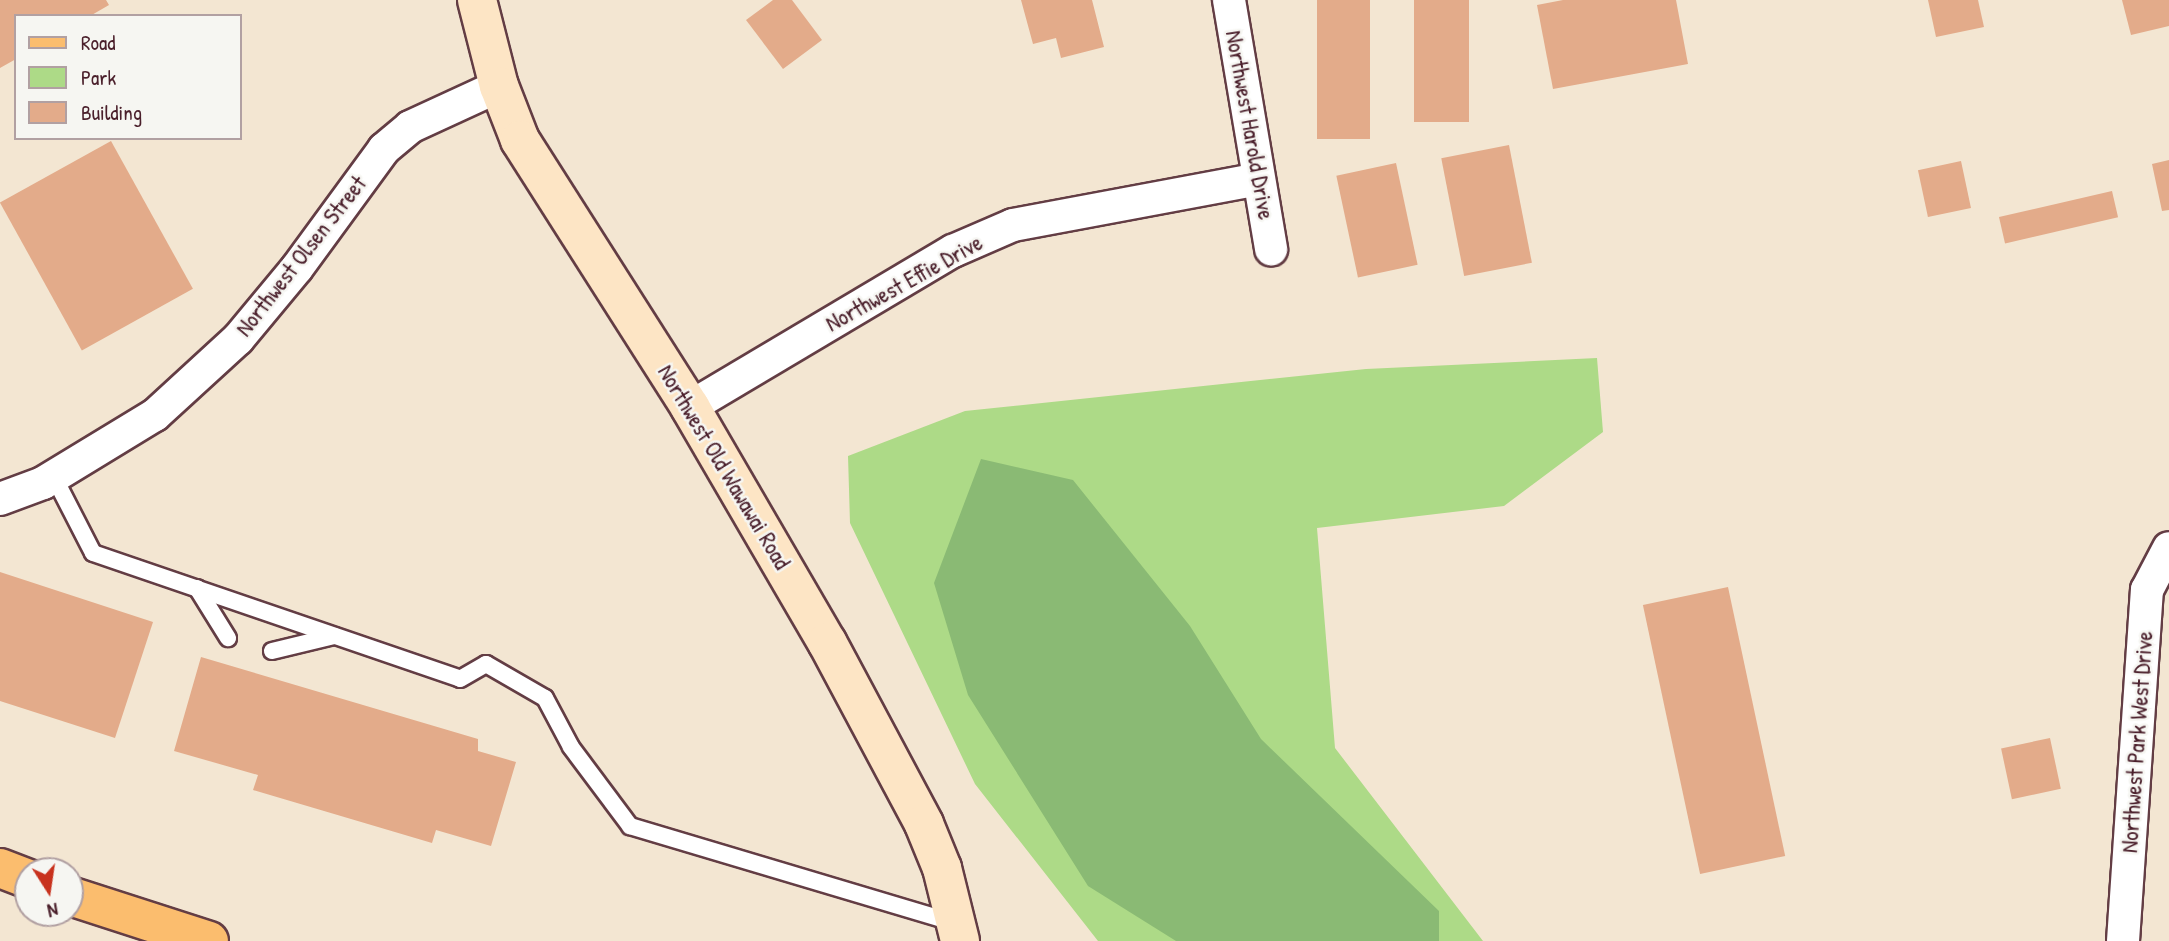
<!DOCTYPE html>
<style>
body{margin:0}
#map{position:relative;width:2169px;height:941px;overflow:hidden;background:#f3e6d2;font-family:"Patrick Hand",sans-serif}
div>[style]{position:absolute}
.green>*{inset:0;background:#adda87}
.forest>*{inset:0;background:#8aba74}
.building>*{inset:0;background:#e3ab8a;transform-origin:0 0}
.roads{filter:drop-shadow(2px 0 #633d44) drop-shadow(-2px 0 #633d44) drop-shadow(0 2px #633d44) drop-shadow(0 -2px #633d44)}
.lane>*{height:16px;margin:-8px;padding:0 8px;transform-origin:8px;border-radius:8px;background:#fff}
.street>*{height:32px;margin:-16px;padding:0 16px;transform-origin:16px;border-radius:16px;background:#fff}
.secondary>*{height:38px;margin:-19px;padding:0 19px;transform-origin:19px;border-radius:19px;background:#fde5c5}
.primary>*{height:38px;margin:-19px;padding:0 19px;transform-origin:19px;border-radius:19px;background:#fbbd6e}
span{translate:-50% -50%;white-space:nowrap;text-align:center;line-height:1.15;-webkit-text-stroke:5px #f6f6f2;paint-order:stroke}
.street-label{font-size:23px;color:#4a1f2b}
.legend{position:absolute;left:14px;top:14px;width:228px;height:126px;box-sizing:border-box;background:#f6f6f2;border:2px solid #b1a0a2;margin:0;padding:9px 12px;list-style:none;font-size:21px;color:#4a1f2b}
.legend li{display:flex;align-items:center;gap:14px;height:35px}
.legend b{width:35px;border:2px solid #b1a0a2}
.north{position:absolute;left:14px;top:857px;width:70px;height:70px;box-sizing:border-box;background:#f6f6f2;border:2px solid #b1a0a2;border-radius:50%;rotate:168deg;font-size:19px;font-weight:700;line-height:28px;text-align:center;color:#4a1f2b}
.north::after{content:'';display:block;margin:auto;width:24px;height:32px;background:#c8321e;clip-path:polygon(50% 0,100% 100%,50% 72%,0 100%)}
</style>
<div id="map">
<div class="green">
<div style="clip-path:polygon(1597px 358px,1603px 432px,1504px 506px,1317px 528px,1335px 748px,1483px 941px,1098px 941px,975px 784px,850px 523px,848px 456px,965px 411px,1366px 369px)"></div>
</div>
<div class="forest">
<div style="clip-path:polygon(981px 459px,1073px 480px,1190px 626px,1261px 739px,1439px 911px,1439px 941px,1176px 941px,1088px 886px,968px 695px,934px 583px)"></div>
</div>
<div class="building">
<div style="clip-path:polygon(0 0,106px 0,109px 5px,90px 16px,16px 16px,16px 59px,0 68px)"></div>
<div style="clip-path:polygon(773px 0,792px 0,822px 40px,783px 69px,746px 20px)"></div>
<div style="clip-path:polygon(1021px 0,1092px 0,1104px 47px,1061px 58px,1056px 38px,1033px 44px)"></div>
<div style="left:1317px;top:0;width:53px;height:139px"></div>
<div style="left:1414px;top:0;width:55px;height:122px"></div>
<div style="clip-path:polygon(1563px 0,1676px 0,1688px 64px,1553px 89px,1537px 5px)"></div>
<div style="clip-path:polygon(1928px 0,1978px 0,1984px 27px,1936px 37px)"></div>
<div style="clip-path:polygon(2122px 0,2169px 0,2169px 26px,2131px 35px)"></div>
<div style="left:111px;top:141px;width:169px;height:127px;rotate:61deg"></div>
<div style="left:1509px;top:145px;width:120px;height:69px;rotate:79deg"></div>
<div style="clip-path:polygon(2169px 160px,2169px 210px,2162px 211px,2152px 164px)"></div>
<div style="left:1961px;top:161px;width:48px;height:44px;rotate:78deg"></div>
<div style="left:1396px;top:163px;width:104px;height:61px;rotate:78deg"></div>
<div style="left:2112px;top:191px;width:27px;height:116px;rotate:77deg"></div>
<div style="clip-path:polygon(0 572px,153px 622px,115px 738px,0 701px)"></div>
<div style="left:1728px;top:587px;width:275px;height:87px;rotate:78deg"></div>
<div style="clip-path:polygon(201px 657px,478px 739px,478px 751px,516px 762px,491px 846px,436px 830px,432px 843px,253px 790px,258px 775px,174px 751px)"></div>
<div style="left:2050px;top:738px;width:52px;height:50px;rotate:78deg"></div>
</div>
<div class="roads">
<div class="lane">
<div style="left:54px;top:477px;width:85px;rotate:62.8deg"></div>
<div style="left:93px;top:553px;width:388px;rotate:18.9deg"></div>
<div style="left:460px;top:679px;width:30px;rotate:-30deg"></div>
<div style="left:486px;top:664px;width:68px;rotate:30deg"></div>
<div style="left:545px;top:698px;width:55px;rotate:62deg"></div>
<div style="left:571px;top:747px;width:99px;rotate:53.2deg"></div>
<div style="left:630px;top:826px;width:337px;rotate:16.6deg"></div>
<div style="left:197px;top:588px;width:59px;rotate:58.2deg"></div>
<div style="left:272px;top:651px;width:64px;rotate:-13.6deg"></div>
</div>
<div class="street">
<div style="left:1229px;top:0;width:253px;rotate:80.4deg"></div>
<div style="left:690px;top:407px;width:306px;rotate:-30.7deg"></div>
<div style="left:953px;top:251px;width:65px;rotate:-23.4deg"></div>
<div style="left:1013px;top:225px;width:249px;rotate:-10.6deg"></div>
<div style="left:0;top:499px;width:46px;rotate:-20.4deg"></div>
<div style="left:43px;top:483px;width:131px;rotate:-31.3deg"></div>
<div style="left:155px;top:415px;width:113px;rotate:-42.5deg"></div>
<div style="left:238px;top:339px;width:92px;rotate:-50.3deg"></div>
<div style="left:297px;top:268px;width:147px;rotate:-53.8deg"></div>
<div style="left:384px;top:149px;width:34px;rotate:-40deg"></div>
<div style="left:410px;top:127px;width:98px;rotate:-24.7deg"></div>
<div style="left:2123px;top:941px;width:352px;rotate:-86.1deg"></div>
<div style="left:2147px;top:590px;width:47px;rotate:-62.4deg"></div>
</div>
<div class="secondary">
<div style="left:477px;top:0;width:89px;rotate:75.7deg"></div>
<div style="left:499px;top:86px;width:58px;rotate:68.7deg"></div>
<div style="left:520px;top:140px;width:317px;rotate:57.5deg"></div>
<div style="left:690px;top:407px;width:272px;rotate:59.8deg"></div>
<div style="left:827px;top:642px;width:206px;rotate:61.9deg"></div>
<div style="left:924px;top:824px;width:48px;rotate:67.8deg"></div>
<div style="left:942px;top:868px;width:75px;rotate:76.1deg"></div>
</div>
<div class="primary">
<div style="left:0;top:868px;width:30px;rotate:21deg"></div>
<div style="left:70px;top:896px;width:146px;rotate:17.9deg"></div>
</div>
</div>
<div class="street-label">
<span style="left:1250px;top:125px;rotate:80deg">Northwest Harold Drive</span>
<span style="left:301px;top:256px;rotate:-52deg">Northwest Olsen Street</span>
<span style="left:904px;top:283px;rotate:-29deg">Northwest Effie Drive</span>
<span style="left:724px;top:467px;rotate:59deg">Northwest Old Wawawai Road</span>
<span style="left:2137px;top:742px;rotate:-86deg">Northwest Park West Drive</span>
</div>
<ul class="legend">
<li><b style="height:9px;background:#fbbd6e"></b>Road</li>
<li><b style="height:19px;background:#adda87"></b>Park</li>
<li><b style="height:19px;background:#e3ab8a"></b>Building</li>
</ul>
<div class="north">N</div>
</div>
